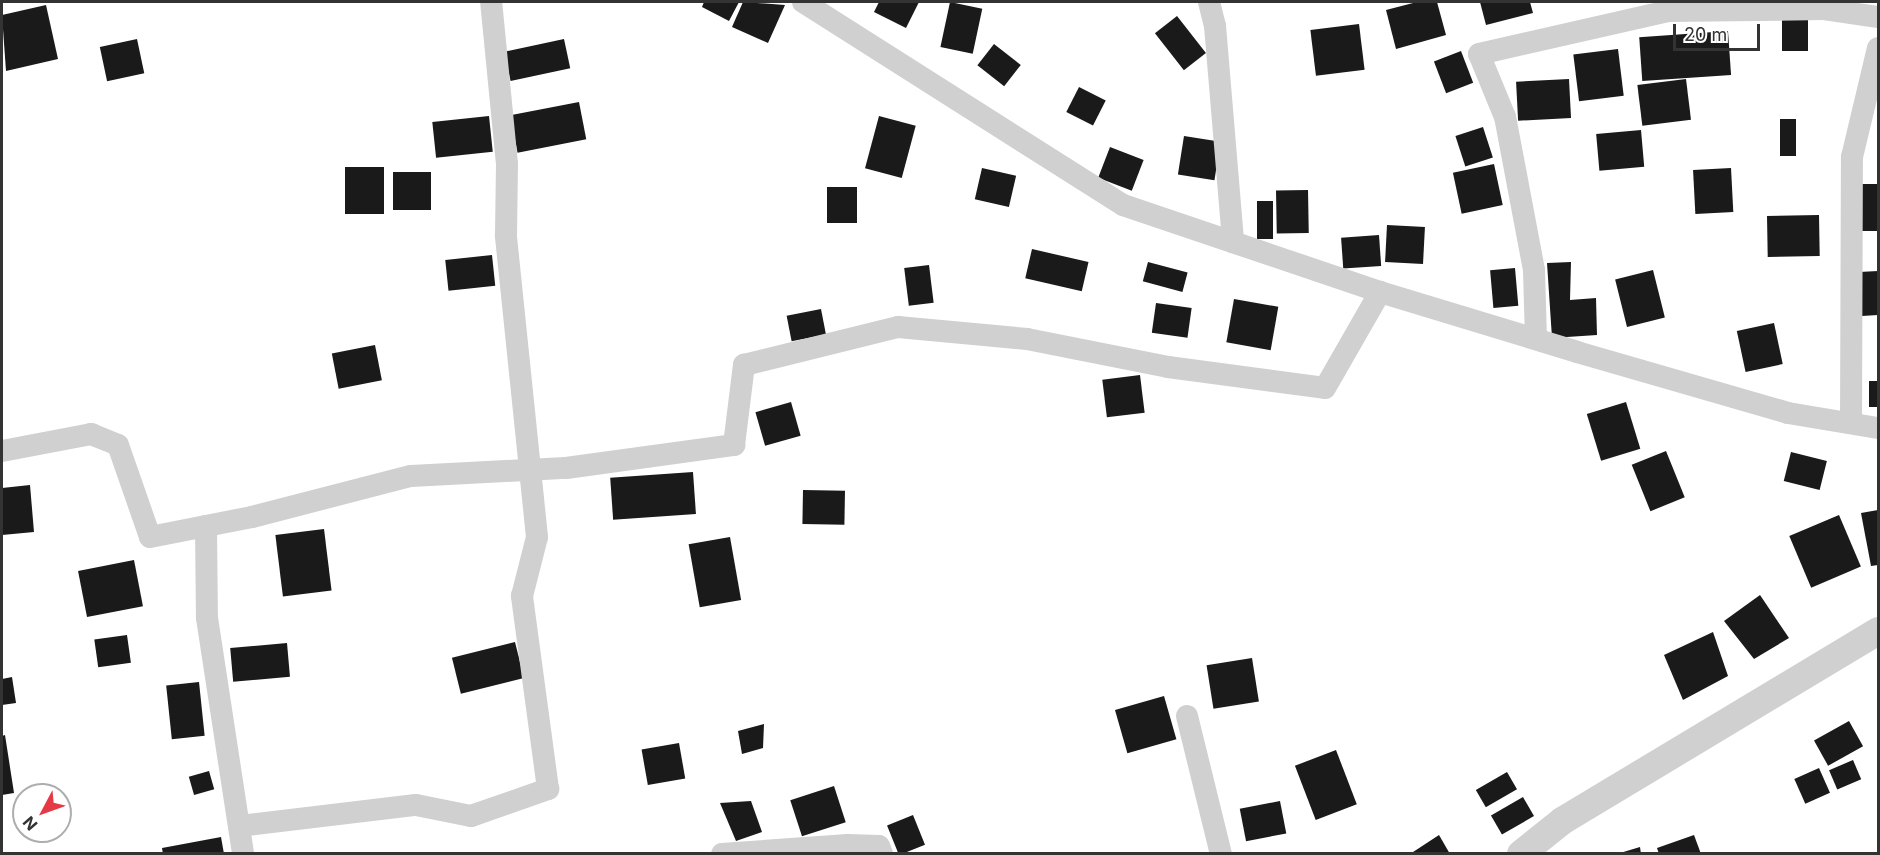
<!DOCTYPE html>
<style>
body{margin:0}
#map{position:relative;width:1880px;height:855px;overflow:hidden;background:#fff;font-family:Inter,sans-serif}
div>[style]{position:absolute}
.building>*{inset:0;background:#1a1a1a;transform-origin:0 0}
.minor>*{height:22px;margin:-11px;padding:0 11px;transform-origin:11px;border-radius:11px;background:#d0d0d0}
.tertiary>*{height:28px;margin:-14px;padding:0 14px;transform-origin:14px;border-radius:14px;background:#d0d0d0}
span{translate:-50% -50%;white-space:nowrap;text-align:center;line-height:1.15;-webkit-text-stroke:6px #fff;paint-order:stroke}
.frame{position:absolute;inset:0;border:3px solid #333;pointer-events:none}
.north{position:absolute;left:12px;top:783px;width:60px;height:60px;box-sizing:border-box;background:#fff;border:2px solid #adadad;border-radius:50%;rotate:229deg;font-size:16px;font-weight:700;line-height:24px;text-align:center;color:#333}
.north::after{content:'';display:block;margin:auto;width:21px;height:27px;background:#e63946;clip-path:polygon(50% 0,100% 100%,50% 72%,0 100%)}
.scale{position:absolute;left:1673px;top:24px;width:87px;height:27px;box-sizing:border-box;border:3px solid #333;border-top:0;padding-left:8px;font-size:18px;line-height:21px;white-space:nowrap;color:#333;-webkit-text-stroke:4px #fff;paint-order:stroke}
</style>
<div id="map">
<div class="building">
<div style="clip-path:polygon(704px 2px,739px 2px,729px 21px,702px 7px)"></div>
<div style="clip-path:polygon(743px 2px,785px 5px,768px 43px,732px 27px)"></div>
<div style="clip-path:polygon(879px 2px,919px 2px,906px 28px,874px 12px)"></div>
<div style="left:950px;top:2px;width:33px;height:46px;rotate:12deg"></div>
<div style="clip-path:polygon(1417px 2px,1437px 2px,1446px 35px,1396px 49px,1386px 10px)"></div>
<div style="clip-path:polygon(1480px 2px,1530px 2px,1533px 13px,1486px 25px)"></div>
<div style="clip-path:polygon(46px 5px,58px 59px,6px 71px,2px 15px)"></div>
<div style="left:1782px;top:13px;width:26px;height:38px"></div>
<div style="left:1177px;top:16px;width:47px;height:28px;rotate:52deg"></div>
<div style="left:1359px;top:24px;width:46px;height:49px;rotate:83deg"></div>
<div style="left:1728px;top:31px;width:44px;height:89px;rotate:86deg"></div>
<div style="left:137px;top:39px;width:35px;height:38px;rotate:78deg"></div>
<div style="left:564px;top:39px;width:30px;height:61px;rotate:78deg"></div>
<div style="left:994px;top:44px;width:34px;height:27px;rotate:38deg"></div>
<div style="left:1618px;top:49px;width:47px;height:45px;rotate:83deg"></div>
<div style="left:1461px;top:51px;width:34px;height:29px;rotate:69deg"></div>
<div style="left:1569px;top:79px;width:39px;height:53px;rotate:87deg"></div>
<div style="left:1686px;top:79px;width:41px;height:49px;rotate:83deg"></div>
<div style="left:1079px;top:87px;width:30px;height:28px;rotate:27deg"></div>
<div style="left:579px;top:102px;width:38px;height:70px;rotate:79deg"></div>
<div style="left:489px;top:116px;width:36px;height:57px;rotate:84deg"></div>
<div style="left:879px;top:116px;width:38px;height:54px;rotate:15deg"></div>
<div style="left:1780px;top:119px;width:16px;height:37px"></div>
<div style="left:1483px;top:127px;width:32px;height:29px;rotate:72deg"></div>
<div style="left:1641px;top:130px;width:37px;height:45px;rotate:85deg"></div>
<div style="left:1184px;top:136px;width:37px;height:39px;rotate:9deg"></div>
<div style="left:1110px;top:147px;width:36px;height:33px;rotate:21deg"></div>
<div style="left:1494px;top:164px;width:42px;height:42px;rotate:78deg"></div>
<div style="left:345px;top:167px;width:39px;height:47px"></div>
<div style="left:982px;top:168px;width:35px;height:32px;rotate:13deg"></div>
<div style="left:1731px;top:168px;width:44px;height:38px;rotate:87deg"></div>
<div style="left:393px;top:172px;width:38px;height:38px"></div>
<div style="left:1860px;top:184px;width:18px;height:47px"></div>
<div style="left:857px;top:187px;width:36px;height:30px;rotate:90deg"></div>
<div style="left:1308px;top:190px;width:43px;height:32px;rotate:89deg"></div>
<div style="left:1257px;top:201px;width:16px;height:38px"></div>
<div style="left:1819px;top:215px;width:41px;height:52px;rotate:89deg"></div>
<div style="left:1387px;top:225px;width:38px;height:37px;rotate:3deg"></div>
<div style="left:1379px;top:235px;width:31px;height:38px;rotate:86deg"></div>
<div style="left:1032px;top:249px;width:58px;height:30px;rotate:13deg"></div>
<div style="left:492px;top:255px;width:31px;height:47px;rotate:84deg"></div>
<div style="left:1148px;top:262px;width:41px;height:20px;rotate:15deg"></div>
<div style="clip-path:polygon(1571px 262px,1570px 300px,1596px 298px,1597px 335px,1552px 338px,1547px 263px)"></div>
<div style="left:929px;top:265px;width:38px;height:25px;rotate:83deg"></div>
<div style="left:1515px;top:268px;width:38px;height:25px;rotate:85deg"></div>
<div style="left:1653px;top:270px;width:49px;height:39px;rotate:76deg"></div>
<div style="clip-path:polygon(1878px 271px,1878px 315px,1862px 316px,1859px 272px)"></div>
<div style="left:1234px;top:299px;width:45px;height:44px;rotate:10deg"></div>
<div style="left:1156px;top:303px;width:36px;height:30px;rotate:8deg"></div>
<div style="left:821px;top:309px;width:26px;height:35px;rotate:79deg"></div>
<div style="left:1774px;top:323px;width:42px;height:38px;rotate:78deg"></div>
<div style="left:375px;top:345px;width:36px;height:44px;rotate:79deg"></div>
<div style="left:1140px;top:375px;width:38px;height:38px;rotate:83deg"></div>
<div style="left:1869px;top:381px;width:9px;height:26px"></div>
<div style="left:791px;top:402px;width:35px;height:37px;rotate:74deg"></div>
<div style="left:1626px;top:402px;width:49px;height:41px;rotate:73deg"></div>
<div style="left:1666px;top:451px;width:50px;height:37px;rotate:68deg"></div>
<div style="left:1791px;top:452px;width:37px;height:30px;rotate:14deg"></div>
<div style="left:693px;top:472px;width:42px;height:83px;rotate:86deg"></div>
<div style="clip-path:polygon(30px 485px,34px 532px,2px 535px,2px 488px)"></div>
<div style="left:803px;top:490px;width:42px;height:34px;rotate:1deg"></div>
<div style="clip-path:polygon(1878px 510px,1878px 565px,1871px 566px,1861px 513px)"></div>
<div style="left:1839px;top:515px;width:56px;height:54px;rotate:67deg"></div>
<div style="left:324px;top:529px;width:62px;height:49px;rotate:83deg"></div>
<div style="left:730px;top:537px;width:64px;height:42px;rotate:80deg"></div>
<div style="left:134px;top:560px;width:47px;height:57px;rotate:79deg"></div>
<div style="clip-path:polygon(1760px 595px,1789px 638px,1754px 659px,1724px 621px)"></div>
<div style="clip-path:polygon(1713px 632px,1728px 676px,1683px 700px,1664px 655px)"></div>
<div style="left:127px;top:635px;width:28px;height:33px;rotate:82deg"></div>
<div style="left:515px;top:642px;width:37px;height:65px;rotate:76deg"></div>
<div style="left:287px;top:643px;width:34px;height:57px;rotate:85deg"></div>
<div style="left:1252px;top:658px;width:44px;height:46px;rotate:81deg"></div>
<div style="clip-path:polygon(12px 677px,16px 703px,2px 705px,2px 679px)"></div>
<div style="left:199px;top:682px;width:54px;height:33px;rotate:84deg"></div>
<div style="left:1164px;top:696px;width:45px;height:51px;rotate:74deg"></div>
<div style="left:1849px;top:721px;width:29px;height:40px;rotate:61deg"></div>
<div style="clip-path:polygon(764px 724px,763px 748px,742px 754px,738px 731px)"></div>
<div style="clip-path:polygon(5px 735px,14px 793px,2px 795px,2px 736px)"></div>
<div style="left:679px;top:743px;width:36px;height:38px;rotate:80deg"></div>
<div style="left:1336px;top:750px;width:58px;height:44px;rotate:69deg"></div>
<div style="left:1853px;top:760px;width:21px;height:26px;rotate:67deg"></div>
<div style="left:1819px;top:768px;width:27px;height:27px;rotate:66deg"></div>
<div style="left:209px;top:771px;width:19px;height:21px;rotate:74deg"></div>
<div style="left:1507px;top:772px;width:20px;height:36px;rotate:60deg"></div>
<div style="left:834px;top:786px;width:38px;height:46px;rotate:72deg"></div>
<div style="left:1523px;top:797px;width:22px;height:37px;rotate:60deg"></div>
<div style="clip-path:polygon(751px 801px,762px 832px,736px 841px,720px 803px)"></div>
<div style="left:1280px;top:801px;width:33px;height:41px;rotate:79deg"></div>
<div style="left:913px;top:815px;width:32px;height:28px;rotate:68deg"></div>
<div style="clip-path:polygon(1439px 835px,1450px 854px,1410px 854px)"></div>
<div style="clip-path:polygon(1694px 835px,1701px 854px,1659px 854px,1657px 848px)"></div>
<div style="clip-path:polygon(221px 837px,224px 854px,163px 854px,162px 848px)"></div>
<div style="clip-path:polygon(1640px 847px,1641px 854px,1620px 854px,1620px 853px)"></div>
</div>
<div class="minor">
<div style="left:803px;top:2px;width:379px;rotate:32.4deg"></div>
<div style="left:1123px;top:205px;width:271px;rotate:18.7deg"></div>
<div style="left:1380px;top:292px;width:206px;rotate:16.9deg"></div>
<div style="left:1577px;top:352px;width:220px;rotate:16.1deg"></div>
<div style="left:1788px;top:413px;width:91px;rotate:9.5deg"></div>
<div style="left:1209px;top:2px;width:25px;rotate:76deg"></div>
<div style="left:1215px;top:26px;width:217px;rotate:85.2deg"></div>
<div style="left:1536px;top:339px;width:69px;rotate:-91.7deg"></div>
<div style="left:1534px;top:270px;width:156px;rotate:-100.7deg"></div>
<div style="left:1505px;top:117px;width:68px;rotate:-112.4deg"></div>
<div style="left:1479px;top:54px;width:194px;rotate:-12.8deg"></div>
<div style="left:1668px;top:11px;width:156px;rotate:-0.7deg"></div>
<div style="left:1824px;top:9px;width:55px;rotate:8.4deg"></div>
<div style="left:1851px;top:423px;width:266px;rotate:-89.8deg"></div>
<div style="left:1852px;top:157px;width:112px;rotate:-76.6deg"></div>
<div style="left:2px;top:451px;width:91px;rotate:-10.8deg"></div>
<div style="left:91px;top:434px;width:29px;rotate:22deg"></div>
<div style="left:118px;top:445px;width:97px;rotate:70.8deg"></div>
<div style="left:150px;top:537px;width:104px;rotate:-11.1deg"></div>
<div style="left:252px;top:517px;width:164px;rotate:-14.5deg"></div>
<div style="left:411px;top:476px;width:155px;rotate:-3deg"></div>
<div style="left:566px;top:468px;width:170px;rotate:-7.8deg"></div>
<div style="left:734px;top:445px;width:81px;rotate:-82.9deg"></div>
<div style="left:744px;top:365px;width:159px;rotate:-13.9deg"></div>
<div style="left:898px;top:327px;width:130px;rotate:5.3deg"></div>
<div style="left:1027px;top:339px;width:144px;rotate:11.2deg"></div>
<div style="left:1168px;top:367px;width:158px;rotate:7.6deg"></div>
<div style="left:1325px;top:388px;width:111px;rotate:-60.2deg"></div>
<div style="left:206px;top:526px;width:92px;rotate:89.4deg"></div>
<div style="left:207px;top:618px;width:239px;rotate:81.3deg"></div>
<div style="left:1187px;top:716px;width:142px;rotate:76.2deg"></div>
<div style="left:239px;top:826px;width:178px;rotate:-6.8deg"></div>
<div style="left:416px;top:805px;width:56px;rotate:11.3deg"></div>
<div style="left:471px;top:816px;width:82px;rotate:-19.3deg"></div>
<div style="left:548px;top:789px;width:195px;rotate:-97.7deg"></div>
<div style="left:522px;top:596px;width:61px;rotate:-75.7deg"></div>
<div style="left:537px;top:537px;width:304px;rotate:-95.9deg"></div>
<div style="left:506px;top:235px;width:71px;rotate:-89.2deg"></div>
<div style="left:507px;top:164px;width:163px;rotate:-95.6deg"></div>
<div style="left:722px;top:854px;width:126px;rotate:-4.1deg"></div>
<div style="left:848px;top:845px;width:31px;rotate:2deg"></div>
<div style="left:879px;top:846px;width:9px;rotate:69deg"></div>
</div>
<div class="tertiary">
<div style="left:1521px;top:854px;width:53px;rotate:-38.8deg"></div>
<div style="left:1562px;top:821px;width:369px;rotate:-31deg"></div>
</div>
<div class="frame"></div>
<div class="north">N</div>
<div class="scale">20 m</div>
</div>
